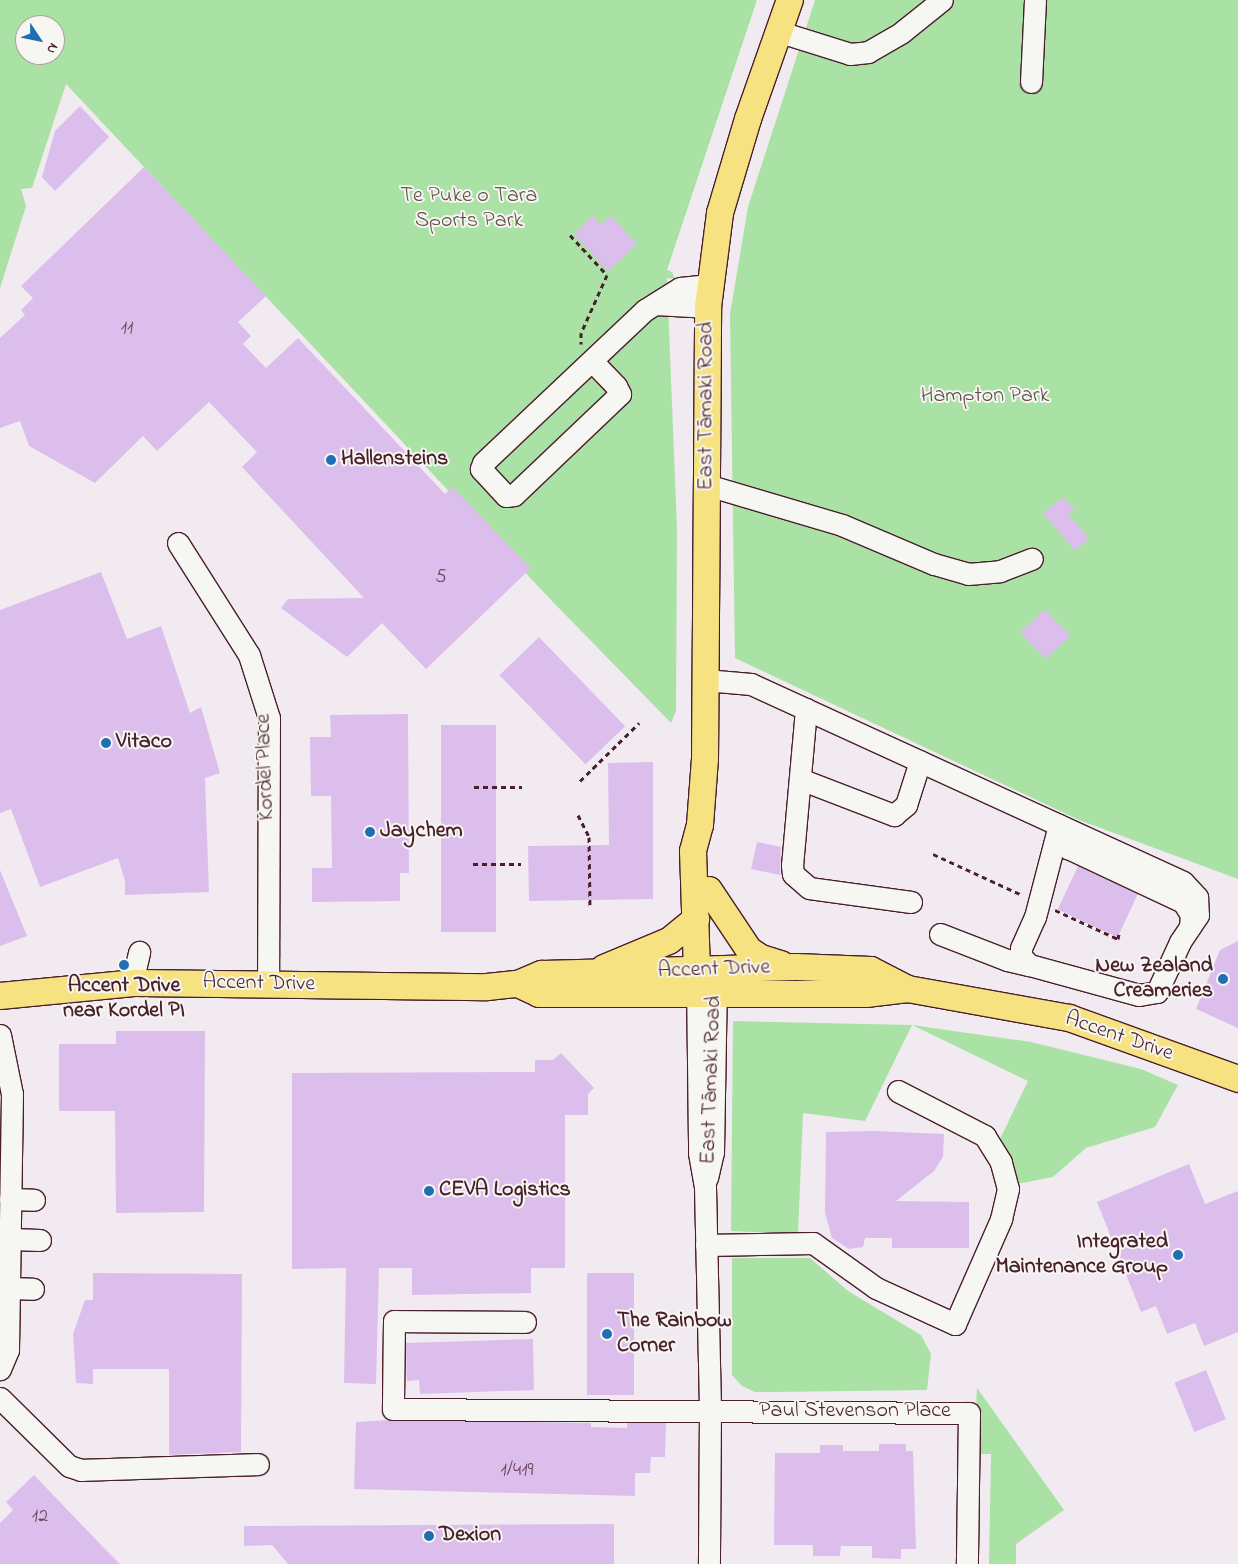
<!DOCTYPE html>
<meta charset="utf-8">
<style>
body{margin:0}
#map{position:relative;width:1238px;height:1564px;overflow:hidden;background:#f1ebf1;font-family:"Indie Flower",sans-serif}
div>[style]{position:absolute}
.green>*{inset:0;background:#aae1a5}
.building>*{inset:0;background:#dcbeec;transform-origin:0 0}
.path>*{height:3px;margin-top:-1.5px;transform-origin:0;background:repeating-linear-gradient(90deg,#4a1f2b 0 5px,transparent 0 9px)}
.roads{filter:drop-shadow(1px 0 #4a1f2b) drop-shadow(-1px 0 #4a1f2b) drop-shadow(0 1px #4a1f2b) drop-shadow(0 -1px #4a1f2b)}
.minor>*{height:21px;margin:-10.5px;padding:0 10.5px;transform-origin:10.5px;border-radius:10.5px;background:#f6f6f2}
.major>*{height:26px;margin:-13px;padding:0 13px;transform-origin:13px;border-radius:13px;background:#f7e281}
.dots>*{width:14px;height:14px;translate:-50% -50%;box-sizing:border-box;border:2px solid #f6f6f2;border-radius:50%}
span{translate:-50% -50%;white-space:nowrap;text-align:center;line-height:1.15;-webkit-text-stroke:4px #f6f6f2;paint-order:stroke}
.number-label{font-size:20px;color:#6e475b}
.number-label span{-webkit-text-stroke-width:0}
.park-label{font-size:22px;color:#62504a}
.street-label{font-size:22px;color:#4a1f2b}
.poi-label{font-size:22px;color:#4a1f2b;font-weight:700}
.left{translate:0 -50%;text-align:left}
.right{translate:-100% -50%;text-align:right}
.north{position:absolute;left:15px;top:15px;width:50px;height:50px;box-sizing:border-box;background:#f6f6f2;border:1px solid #b1a0a2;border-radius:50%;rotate:124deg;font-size:14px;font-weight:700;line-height:20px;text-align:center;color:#4a1f2b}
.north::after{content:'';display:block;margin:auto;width:18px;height:22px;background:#1f6fb2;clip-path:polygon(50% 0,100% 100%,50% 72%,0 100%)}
</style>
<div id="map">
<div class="green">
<div style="clip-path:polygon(evenodd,0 0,757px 0,667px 270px,672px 272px,675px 279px,667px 278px,677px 529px,676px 711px,671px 723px,551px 600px,66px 84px,32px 188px,21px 189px,26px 206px,0 288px,0 0,25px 25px,55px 25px,55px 55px,25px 55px,25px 25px)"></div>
<div style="clip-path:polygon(815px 0,1238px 0,1238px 879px,1079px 820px,735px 658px,730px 314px,748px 207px)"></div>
<div style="clip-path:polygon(733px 1021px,912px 1025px,1031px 1042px,1141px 1069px,1178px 1085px,1155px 1127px,1086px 1148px,1053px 1177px,1017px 1184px,998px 1143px,1028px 1081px,912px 1025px,865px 1121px,803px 1113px,798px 1234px,731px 1231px)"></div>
<div style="clip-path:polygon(732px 1258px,810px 1258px,848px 1291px,921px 1335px,931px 1354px,927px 1390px,773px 1392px,755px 1392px,742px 1386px,732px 1375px)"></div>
<div style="clip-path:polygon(977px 1388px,1064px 1510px,1016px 1544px,1016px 1564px,989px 1564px,991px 1454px,974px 1454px)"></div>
</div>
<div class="building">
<div style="clip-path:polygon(80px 106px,109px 137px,55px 191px,42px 177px,55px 131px)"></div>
<div style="clip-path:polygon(144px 167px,266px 296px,238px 322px,251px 336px,243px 344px,266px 368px,298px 338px,445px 494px,452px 487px,531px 568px,426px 669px,382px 623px,347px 657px,281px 608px,288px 599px,364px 598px,242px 467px,257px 452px,209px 402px,157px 451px,143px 436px,95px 483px,29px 446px,20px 421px,0 428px,0 338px,25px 315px,21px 310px,33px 298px,21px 286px)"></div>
<div style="clip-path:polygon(593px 216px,601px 225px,611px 216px,637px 244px,608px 271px,574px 234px)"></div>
<div style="clip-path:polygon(1063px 497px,1074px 510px,1068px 514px,1089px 538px,1075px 551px,1043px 513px)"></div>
<div style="clip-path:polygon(101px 572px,127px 639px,161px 626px,190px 713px,201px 707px,220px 773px,205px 778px,209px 892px,125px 895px,125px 881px,118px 858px,40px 887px,11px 809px,0 813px,0 610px)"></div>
<div style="left:1045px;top:609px;width:37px;height:34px;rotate:47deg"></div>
<div style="left:539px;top:637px;width:124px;height:55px;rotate:46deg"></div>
<div style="clip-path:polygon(408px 714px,409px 873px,400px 873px,400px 901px,312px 902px,312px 868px,332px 868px,331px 796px,311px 796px,310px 737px,331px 737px,330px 715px)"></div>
<div style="left:496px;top:725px;width:207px;height:55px;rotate:90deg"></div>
<div style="clip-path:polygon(653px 762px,653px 899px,529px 901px,528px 846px,609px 845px,608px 763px)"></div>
<div style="clip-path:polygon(757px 842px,781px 847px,780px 875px,751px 869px)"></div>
<div style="left:1078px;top:866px;width:66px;height:48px;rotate:25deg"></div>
<div style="clip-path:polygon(0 870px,27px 936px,0 946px)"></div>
<div style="clip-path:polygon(1238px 941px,1238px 1028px,1196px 1009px,1220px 950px)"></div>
<div style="clip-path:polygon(116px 1031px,205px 1031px,204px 1212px,116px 1213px,115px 1111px,59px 1111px,59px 1044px,116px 1044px)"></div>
<div style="clip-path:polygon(561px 1053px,594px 1088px,588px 1094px,588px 1115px,565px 1115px,565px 1268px,531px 1268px,531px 1293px,412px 1295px,412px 1268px,379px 1268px,376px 1384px,344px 1383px,346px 1268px,292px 1269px,292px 1073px,535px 1072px,535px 1060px,553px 1060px)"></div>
<div style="clip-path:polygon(874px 1131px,944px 1134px,943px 1157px,934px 1171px,896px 1201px,969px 1202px,969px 1248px,892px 1248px,892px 1238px,865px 1238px,863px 1247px,849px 1249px,832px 1238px,825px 1213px,826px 1132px)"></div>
<div style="clip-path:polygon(1189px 1164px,1205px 1204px,1238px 1191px,1238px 1332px,1204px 1346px,1195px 1323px,1167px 1334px,1156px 1306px,1141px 1312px,1097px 1202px)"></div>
<div style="clip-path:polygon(93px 1273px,242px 1274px,241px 1452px,169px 1455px,169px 1369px,93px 1369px,93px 1384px,76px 1383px,73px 1334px,85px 1300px,93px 1300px)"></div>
<div style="left:634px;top:1273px;width:122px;height:47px;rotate:90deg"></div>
<div style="clip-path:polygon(533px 1339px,534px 1390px,420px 1394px,419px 1380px,407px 1381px,406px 1343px)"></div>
<div style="left:1206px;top:1370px;width:53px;height:34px;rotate:68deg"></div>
<div style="clip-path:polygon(388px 1420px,591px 1423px,591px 1427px,627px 1428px,627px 1423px,666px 1423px,665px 1457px,651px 1457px,650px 1473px,635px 1473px,635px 1496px,354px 1489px,356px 1422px)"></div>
<div style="clip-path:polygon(879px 1444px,906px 1444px,906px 1451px,913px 1451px,916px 1549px,901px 1549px,901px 1559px,872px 1558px,872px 1546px,841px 1546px,840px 1556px,813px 1556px,813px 1545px,774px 1545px,775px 1453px,820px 1453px,820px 1445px,843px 1445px,843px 1451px,879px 1451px)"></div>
<div style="clip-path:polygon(34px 1475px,104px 1548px,120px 1564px,0 1564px,0 1523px,13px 1510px,6px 1502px)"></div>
<div style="clip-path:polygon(614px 1524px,614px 1564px,288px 1564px,272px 1545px,244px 1546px,244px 1526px)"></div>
</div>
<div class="path">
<div style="left:570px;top:235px;width:54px;rotate:47.2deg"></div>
<div style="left:607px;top:275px;width:64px;rotate:114.1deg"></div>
<div style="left:581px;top:333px;width:11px;rotate:90deg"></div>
<div style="left:580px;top:781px;width:83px;rotate:-44.5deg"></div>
<div style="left:474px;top:787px;width:48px"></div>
<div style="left:578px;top:815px;width:25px;rotate:63deg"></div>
<div style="left:589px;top:837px;width:69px;rotate:89.2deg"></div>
<div style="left:933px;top:854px;width:98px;rotate:24.7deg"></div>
<div style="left:473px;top:864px;width:48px"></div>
<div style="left:1055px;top:910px;width:69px;rotate:24.7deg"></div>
<div style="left:1118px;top:939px;width:5px;rotate:-79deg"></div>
</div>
<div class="roads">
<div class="minor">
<div style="left:780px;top:32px;width:73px;rotate:17.4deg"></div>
<div style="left:850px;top:54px;width:18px;rotate:-6deg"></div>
<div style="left:868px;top:52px;width:39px;rotate:-30deg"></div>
<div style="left:902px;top:32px;width:51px;rotate:-38.7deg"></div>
<div style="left:1031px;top:82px;width:82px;rotate:-87.2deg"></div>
<div style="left:656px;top:304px;width:52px;rotate:3.3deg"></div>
<div style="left:592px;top:361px;width:35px;rotate:46deg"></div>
<div style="left:616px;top:386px;width:9px;rotate:63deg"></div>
<div style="left:620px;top:394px;width:146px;rotate:136.4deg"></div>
<div style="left:514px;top:495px;width:8px;rotate:173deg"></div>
<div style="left:506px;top:496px;width:37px;rotate:-133deg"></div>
<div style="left:481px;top:469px;width:6px;rotate:-72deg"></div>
<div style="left:483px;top:463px;width:223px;rotate:-43.4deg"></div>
<div style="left:645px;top:310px;width:41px;rotate:-32.2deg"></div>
<div style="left:680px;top:288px;width:30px;rotate:-6deg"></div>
<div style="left:707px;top:485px;width:141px;rotate:16.5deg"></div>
<div style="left:842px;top:525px;width:100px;rotate:23deg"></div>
<div style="left:934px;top:564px;width:35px;rotate:16deg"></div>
<div style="left:968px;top:574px;width:32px;rotate:-5deg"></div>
<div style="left:1000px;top:571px;width:34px;rotate:-21deg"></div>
<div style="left:178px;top:543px;width:133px;rotate:57.6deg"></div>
<div style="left:249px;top:655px;width:66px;rotate:72.4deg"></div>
<div style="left:269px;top:718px;width:266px;rotate:90.2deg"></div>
<div style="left:705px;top:680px;width:46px;rotate:5deg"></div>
<div style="left:751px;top:684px;width:475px;rotate:24.6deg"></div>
<div style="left:1183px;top:882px;width:21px;rotate:47deg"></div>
<div style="left:1197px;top:897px;width:18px;rotate:87deg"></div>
<div style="left:1198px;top:915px;width:32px;rotate:124deg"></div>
<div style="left:1180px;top:942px;width:55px;rotate:114.7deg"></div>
<div style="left:1157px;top:992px;width:18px;rotate:171deg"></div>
<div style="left:1139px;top:995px;width:114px;rotate:-164.7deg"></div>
<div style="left:1029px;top:965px;width:12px;rotate:-132deg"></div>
<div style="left:1021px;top:956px;width:8px;rotate:-90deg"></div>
<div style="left:1021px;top:948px;width:34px;rotate:-66deg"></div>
<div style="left:1035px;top:917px;width:95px;rotate:-75.4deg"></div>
<div style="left:806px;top:709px;width:157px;rotate:95.1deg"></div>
<div style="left:792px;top:865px;width:9px;rotate:84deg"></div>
<div style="left:793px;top:874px;width:21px;rotate:41deg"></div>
<div style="left:809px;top:888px;width:103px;rotate:7.8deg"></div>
<div style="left:800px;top:779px;width:101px;rotate:21deg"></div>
<div style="left:894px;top:815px;width:16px;rotate:-40deg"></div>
<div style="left:906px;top:805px;width:46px;rotate:-72.3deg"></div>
<div style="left:1059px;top:825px;width:25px;rotate:69deg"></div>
<div style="left:1068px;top:848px;width:127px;rotate:25.2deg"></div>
<div style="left:1183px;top:902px;width:15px;rotate:58deg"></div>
<div style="left:1191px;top:915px;width:12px;rotate:95deg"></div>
<div style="left:940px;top:934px;width:72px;rotate:21.2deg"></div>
<div style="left:1007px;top:960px;width:23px;rotate:13deg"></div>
<div style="left:697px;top:979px;width:174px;rotate:89.3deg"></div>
<div style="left:699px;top:1153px;width:35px;rotate:80deg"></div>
<div style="left:705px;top:1187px;width:224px;rotate:88.7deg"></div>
<div style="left:710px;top:1411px;width:153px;rotate:90.4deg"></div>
<div style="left:132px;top:983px;width:32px;rotate:-77deg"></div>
<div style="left:0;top:1035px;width:60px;rotate:78.5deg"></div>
<div style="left:12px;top:1094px;width:256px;rotate:90.9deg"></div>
<div style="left:8px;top:1350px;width:21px;rotate:113deg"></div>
<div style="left:707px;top:1178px;width:27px;rotate:-77deg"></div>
<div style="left:713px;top:1152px;width:172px;rotate:-89deg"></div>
<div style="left:10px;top:1199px;width:24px;rotate:2deg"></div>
<div style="left:10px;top:1239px;width:30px;rotate:2deg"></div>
<div style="left:706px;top:1245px;width:107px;rotate:-1.1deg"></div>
<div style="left:813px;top:1243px;width:77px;rotate:35.5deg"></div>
<div style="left:876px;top:1288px;width:87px;rotate:24.5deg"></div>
<div style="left:955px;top:1324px;width:115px;rotate:-66.3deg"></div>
<div style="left:1001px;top:1219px;width:31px;rotate:-77deg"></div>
<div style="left:1008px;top:1189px;width:28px;rotate:-105deg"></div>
<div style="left:1001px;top:1162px;width:31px;rotate:-122deg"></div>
<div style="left:985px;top:1136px;width:98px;rotate:-152.7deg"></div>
<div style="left:9px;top:1288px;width:24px;rotate:2deg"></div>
<div style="left:525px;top:1322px;width:131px;rotate:-179.6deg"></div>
<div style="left:394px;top:1321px;width:88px;rotate:90.7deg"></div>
<div style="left:393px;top:1409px;width:576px;rotate:0.4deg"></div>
<div style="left:969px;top:1413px;width:151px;rotate:90.8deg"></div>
<div style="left:0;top:1398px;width:97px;rotate:44.6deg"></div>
<div style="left:69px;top:1466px;width:13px;rotate:18deg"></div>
<div style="left:81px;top:1470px;width:177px;rotate:-1.9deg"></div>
</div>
<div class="major">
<div style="left:709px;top:890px;width:72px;rotate:56.3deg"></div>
<div style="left:749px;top:950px;width:14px;rotate:34deg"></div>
<div style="left:761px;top:958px;width:21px;rotate:17deg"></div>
<div style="left:604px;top:968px;width:70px;rotate:-22.6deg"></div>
<div style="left:669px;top:941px;width:35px;rotate:-39deg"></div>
<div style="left:697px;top:971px;width:120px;rotate:-91.9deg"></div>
<div style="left:693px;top:851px;width:27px;rotate:-75deg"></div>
<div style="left:700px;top:825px;width:66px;rotate:-85.7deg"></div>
<div style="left:705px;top:759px;width:452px;rotate:-89.6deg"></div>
<div style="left:708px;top:307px;width:95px;rotate:-82.7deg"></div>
<div style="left:720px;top:213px;width:98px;rotate:-73.4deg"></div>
<div style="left:748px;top:119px;width:126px;rotate:-70.6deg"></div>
<div style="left:518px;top:984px;width:23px;rotate:25deg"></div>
<div style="left:539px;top:994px;width:327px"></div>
<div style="left:866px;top:994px;width:42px;rotate:-6.8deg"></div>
<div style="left:0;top:996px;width:137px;rotate:-5.5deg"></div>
<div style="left:136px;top:983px;width:351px;rotate:0.7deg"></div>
<div style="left:487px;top:987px;width:31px;rotate:-6deg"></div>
<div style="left:518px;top:984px;width:26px;rotate:-23deg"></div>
<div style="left:542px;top:974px;width:254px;rotate:-1.6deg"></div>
<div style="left:796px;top:967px;width:75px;rotate:2.3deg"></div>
<div style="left:871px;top:970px;width:42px;rotate:27.2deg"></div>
<div style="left:908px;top:989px;width:164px;rotate:10.2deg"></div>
<div style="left:1069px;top:1018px;width:180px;rotate:19.8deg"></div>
</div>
</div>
<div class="dots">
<div style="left:331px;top:460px;background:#1f6fb2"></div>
<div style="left:106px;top:743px;background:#1f6fb2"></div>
<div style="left:370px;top:832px;background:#1f6fb2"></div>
<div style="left:124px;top:965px;background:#1f6fb2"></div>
<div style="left:1223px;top:979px;background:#1f6fb2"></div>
<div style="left:429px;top:1191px;background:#1f6fb2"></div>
<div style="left:1178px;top:1255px;background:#1f6fb2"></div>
<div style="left:607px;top:1334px;background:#1f6fb2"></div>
<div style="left:429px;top:1536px;background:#1f6fb2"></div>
</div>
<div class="number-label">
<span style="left:127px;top:328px">11</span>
<span style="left:441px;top:577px">5</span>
<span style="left:517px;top:1470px">1/419</span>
<span style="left:40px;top:1516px">12</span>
</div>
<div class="park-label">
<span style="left:469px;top:209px">Te Puke o Tara<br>Sports Park</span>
<span style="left:985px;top:397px">Hampton Park</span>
</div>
<div class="street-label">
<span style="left:707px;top:406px;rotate:-90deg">East Tāmaki Road</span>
<span style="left:266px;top:767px;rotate:-92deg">Kordel Place</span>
<span style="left:714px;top:970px;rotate:-2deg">Accent Drive</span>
<span style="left:259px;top:984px;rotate:1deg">Accent Drive</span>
<span style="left:1119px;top:1037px;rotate:19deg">Accent Drive</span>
<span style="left:712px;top:1080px;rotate:-88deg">East Tāmaki Road</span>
<span style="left:855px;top:1412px">Paul Stevenson Place</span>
</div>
<div class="poi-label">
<span class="left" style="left:341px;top:460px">Hallensteins</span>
<span class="left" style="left:116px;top:743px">Vitaco</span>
<span class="left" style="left:380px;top:832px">Jaychem</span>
<span class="right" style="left:1213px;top:979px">New Zealand<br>Creameries</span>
<span style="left:124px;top:999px">Accent Drive<br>near Kordel PI</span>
<span class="left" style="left:439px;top:1191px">CEVA Logistics</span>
<span class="right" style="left:1168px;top:1255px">Integrated<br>Maintenance Group</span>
<span class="left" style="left:617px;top:1334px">The Rainbow<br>Corner</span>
<span class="left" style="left:439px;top:1536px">Dexion</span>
</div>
<div class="north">N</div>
</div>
